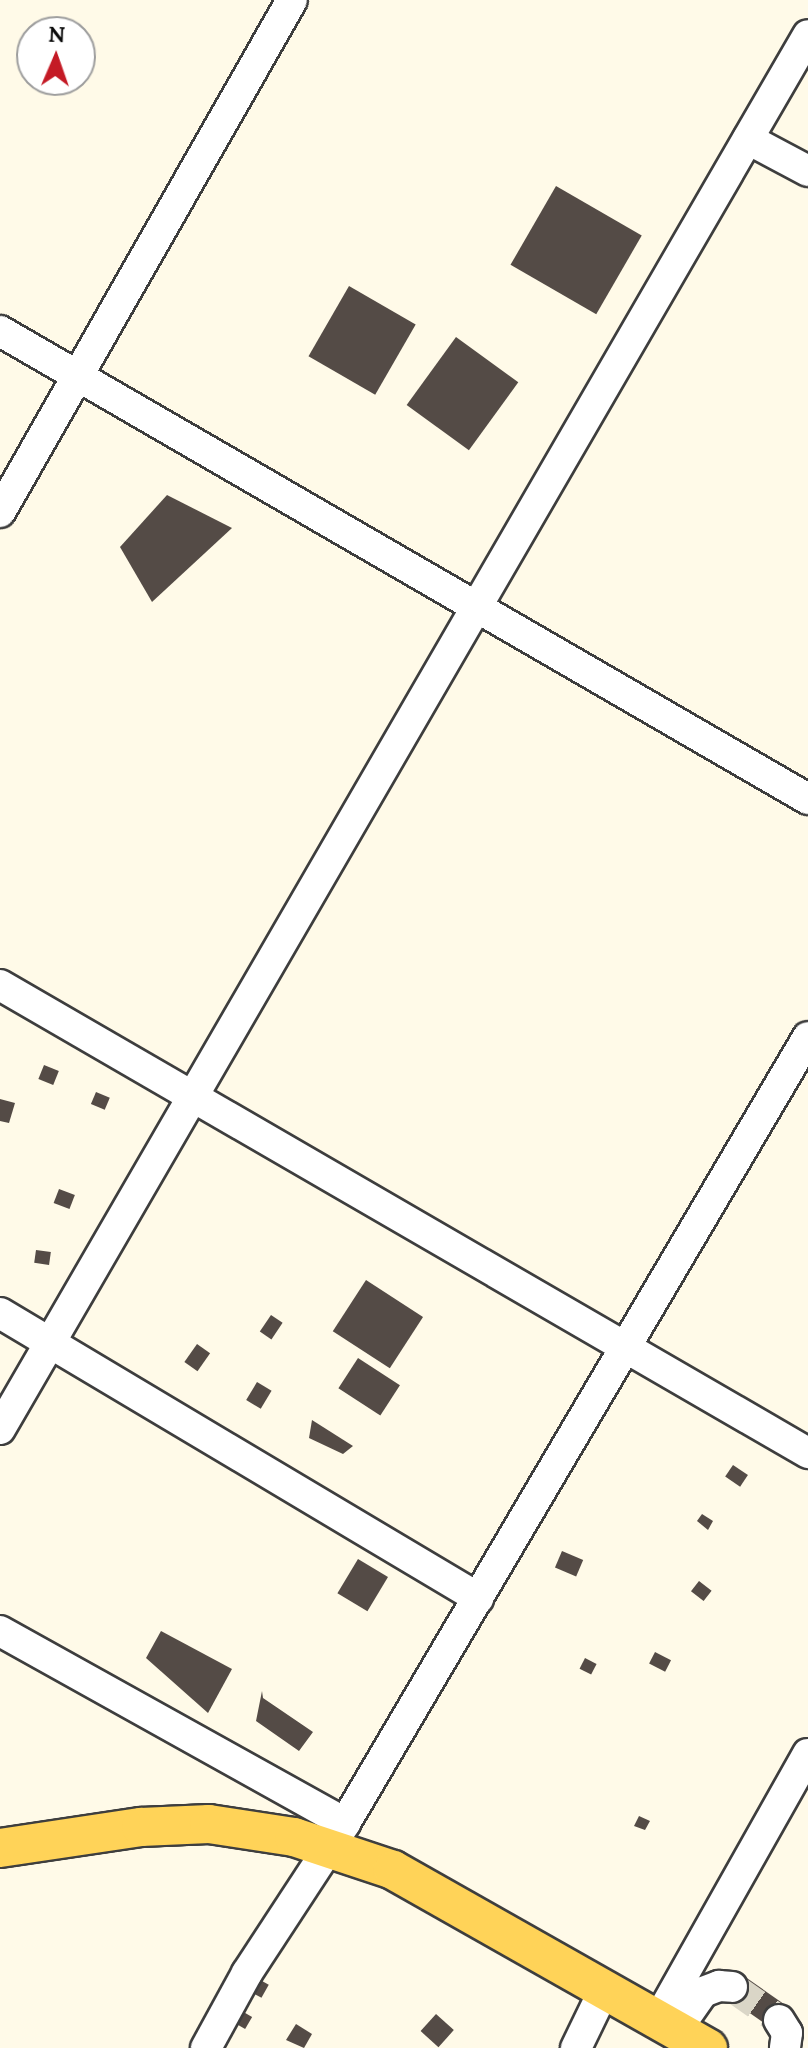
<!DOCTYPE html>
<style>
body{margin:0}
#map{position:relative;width:808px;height:2048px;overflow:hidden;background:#fffae8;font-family:Lora,serif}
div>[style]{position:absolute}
.building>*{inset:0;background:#544b46;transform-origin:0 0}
.minor-tunnel>*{height:30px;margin-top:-15px;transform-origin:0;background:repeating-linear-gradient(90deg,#dad6c7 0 30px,transparent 0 45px)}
.roads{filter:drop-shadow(2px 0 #3e3e3e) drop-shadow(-2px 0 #3e3e3e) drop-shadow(0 2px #3e3e3e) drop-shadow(0 -2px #3e3e3e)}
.minor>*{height:30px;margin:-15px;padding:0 15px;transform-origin:15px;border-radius:15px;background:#fff}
.major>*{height:38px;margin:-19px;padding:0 19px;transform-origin:19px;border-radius:19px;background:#ffd358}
span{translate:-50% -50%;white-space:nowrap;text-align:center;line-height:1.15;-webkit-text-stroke:8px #fff;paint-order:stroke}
.north{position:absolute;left:16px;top:16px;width:80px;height:80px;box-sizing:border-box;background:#fff;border:2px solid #9d9d9d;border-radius:50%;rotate:2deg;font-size:22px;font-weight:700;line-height:32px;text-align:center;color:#0b0b0b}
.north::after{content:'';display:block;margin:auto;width:28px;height:36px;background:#c41a25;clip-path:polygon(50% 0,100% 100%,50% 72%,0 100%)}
</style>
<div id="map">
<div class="building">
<div style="left:556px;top:186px;width:99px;height:91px;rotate:30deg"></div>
<div style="left:349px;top:286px;width:77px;height:81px;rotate:30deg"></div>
<div style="left:456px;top:337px;width:77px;height:84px;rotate:36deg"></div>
<div style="clip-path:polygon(167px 495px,232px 528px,152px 602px,120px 547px)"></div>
<div style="left:44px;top:1065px;width:16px;height:15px;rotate:22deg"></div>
<div style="left:96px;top:1092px;width:15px;height:13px;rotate:23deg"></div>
<div style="clip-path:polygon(0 1099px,15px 1103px,9px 1123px,0 1121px)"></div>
<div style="left:59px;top:1189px;width:17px;height:15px;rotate:21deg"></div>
<div style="left:36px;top:1250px;width:15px;height:13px;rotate:8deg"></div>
<div style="left:366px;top:1280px;width:68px;height:61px;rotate:33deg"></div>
<div style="left:271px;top:1315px;width:14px;height:20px;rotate:34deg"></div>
<div style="left:197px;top:1344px;width:16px;height:22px;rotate:35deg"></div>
<div style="left:358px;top:1358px;width:50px;height:36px;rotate:33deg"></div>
<div style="left:257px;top:1382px;width:17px;height:21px;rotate:31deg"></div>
<div style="clip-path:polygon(312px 1420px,353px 1446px,343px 1454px,309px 1438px)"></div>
<div style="left:733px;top:1465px;width:18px;height:14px;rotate:34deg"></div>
<div style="clip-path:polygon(702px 1514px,713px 1521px,708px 1530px,697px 1521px)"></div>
<div style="left:562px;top:1551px;width:23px;height:18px;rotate:23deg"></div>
<div style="left:358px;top:1559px;width:35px;height:40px;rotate:31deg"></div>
<div style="left:699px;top:1581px;width:16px;height:13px;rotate:38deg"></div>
<div style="clip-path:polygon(161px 1631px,232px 1669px,208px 1713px,146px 1658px)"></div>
<div style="left:655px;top:1652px;width:18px;height:13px;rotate:27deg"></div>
<div style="left:585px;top:1658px;width:13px;height:12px;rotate:27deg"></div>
<div style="clip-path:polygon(262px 1691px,263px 1698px,313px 1732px,299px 1751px,256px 1721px)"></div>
<div style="clip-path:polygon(639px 1816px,650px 1821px,645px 1830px,634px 1826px)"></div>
<div style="left:741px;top:1974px;width:58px;height:27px;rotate:35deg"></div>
<div style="left:253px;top:1976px;width:18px;height:15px;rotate:29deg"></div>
<div style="left:240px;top:2010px;width:14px;height:14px;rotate:30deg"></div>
<div style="left:436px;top:2014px;width:24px;height:23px;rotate:42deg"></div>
<div style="clip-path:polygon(296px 2024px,312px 2034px,304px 2048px,286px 2040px)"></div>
</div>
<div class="minor-tunnel">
<div style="left:732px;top:1987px;width:57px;rotate:35.1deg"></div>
</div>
<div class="roads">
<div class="minor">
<div style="left:748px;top:139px;width:68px;rotate:28.1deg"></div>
<div style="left:0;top:331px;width:934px;rotate:30.08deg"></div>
<div style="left:0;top:512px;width:589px;rotate:-60.3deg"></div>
<div style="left:0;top:985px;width:934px;rotate:30.08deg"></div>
<div style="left:0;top:1313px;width:557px;rotate:30.8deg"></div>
<div style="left:0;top:1429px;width:1611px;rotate:-59.9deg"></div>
<div style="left:0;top:1631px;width:395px;rotate:29.1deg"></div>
<div style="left:659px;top:2018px;width:303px;rotate:-60.6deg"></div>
<div style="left:779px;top:2020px;width:15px;rotate:58deg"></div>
<div style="left:787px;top:2033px;width:15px;rotate:98deg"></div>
<div style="left:677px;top:2029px;width:45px;rotate:-54.9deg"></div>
<div style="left:703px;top:1992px;width:17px;rotate:-21deg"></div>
<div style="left:719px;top:1986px;width:13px;rotate:4deg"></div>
<div style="left:206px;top:2048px;width:85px;rotate:-61.3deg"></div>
<div style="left:247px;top:1973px;width:179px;rotate:-56.8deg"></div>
<div style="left:345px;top:1823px;width:912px;rotate:-59.5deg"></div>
<div style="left:576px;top:2048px;width:67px;rotate:-64.2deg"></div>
</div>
<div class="major">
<div style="left:0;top:1848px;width:143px;rotate:-8.5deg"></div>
<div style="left:141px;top:1827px;width:68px;rotate:-2.5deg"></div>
<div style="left:209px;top:1824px;width:86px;rotate:8.7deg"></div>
<div style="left:294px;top:1837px;width:104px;rotate:18.4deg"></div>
<div style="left:393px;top:1870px;width:362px;rotate:29.5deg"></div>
</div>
</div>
<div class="north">N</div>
</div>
